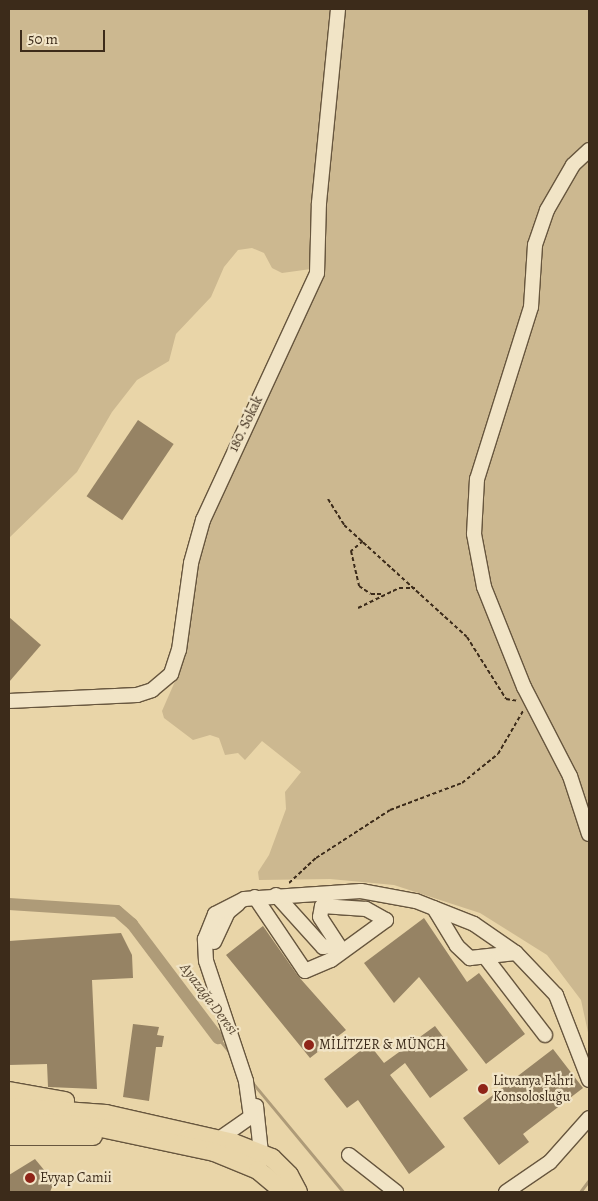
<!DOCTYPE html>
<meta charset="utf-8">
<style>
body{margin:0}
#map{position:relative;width:598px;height:1201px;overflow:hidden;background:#e9d5a8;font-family:Alegreya,serif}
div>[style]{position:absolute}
.green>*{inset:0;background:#ccb890}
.stream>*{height:3px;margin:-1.5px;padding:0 1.5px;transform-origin:1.5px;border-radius:1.5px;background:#ae9b78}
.canal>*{height:12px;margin:-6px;padding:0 6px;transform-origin:6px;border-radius:6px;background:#ae9b78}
.building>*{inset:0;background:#968364;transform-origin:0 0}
.path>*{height:2px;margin-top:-1px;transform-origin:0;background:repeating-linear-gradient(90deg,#3c2b1a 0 4px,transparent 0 6.5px)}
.roads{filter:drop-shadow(1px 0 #67563e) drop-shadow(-1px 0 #67563e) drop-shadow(0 1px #67563e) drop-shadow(0 -1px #67563e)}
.minor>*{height:14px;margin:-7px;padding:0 7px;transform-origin:7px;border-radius:7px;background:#f1e4c6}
.major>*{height:18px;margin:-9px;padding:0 9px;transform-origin:9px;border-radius:9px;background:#e9d5a8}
.dots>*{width:14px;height:14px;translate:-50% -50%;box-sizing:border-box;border:2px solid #f1e4c6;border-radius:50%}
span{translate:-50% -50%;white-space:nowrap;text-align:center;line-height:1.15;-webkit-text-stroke:4.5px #f1e4c6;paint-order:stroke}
.street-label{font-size:14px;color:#3c2b1a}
.poi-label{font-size:14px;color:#3c2b1a}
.left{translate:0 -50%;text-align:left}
.water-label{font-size:15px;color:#584732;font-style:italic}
.frame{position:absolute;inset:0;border:10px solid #3c2b1a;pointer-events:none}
.scale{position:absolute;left:20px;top:30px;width:85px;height:22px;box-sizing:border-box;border:2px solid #3c2b1a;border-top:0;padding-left:6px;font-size:15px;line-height:18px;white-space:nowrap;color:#3c2b1a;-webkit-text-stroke:4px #f1e4c6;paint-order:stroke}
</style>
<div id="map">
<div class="green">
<div style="clip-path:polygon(9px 9px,589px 9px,589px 1037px,581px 1000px,547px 955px,480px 913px,394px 885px,330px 879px,259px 880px,258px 872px,269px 855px,286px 809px,285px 792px,301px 772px,262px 741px,245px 760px,238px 753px,225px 755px,219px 738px,210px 735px,193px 740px,164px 718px,162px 711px,183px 663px,200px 541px,317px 291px,324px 247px,311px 269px,282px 273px,272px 268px,264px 253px,252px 248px,238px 250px,224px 267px,211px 297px,176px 334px,169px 361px,137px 380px,112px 412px,77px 472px,9px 538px)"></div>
</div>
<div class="stream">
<div style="left:218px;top:1038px;width:21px;rotate:51deg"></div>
<div style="left:251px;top:1081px;width:144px;rotate:50.3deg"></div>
<div style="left:580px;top:1192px;width:15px;rotate:-53deg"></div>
</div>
<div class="canal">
<div style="left:9px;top:904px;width:108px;rotate:3.7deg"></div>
<div style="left:117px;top:911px;width:20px;rotate:41deg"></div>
<div style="left:132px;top:924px;width:143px;rotate:53deg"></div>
</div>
<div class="building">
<div style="left:138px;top:420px;width:43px;height:92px;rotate:34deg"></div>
<div style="clip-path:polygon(9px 617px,41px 645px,9px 682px)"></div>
<div style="clip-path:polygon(424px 918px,467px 982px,479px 973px,525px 1034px,486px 1064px,419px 977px,394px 1003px,364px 963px)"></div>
<div style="clip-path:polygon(263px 926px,298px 976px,346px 1030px,310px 1058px,226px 955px)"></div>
<div style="clip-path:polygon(121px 933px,132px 955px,133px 978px,92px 980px,97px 1089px,48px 1087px,47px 1064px,9px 1065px,9px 941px)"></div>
<div style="clip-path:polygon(133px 1024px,159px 1027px,157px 1035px,164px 1036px,162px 1047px,156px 1047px,149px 1101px,123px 1097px)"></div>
<div style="clip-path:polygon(435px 1026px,468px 1070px,430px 1098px,405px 1063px,390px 1075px,445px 1147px,409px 1174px,358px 1100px,347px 1108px,324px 1079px,369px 1044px,384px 1063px)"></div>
<div style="clip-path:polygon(553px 1049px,583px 1088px,523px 1134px,529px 1142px,499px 1165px,463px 1118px)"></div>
<div style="clip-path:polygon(35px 1159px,54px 1182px,50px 1192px,9px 1192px,9px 1175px)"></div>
</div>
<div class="path">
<div style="left:328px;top:499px;width:31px;rotate:58deg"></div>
<div style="left:344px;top:525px;width:166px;rotate:42.3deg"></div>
<div style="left:467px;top:637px;width:73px;rotate:57.8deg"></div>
<div style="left:506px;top:699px;width:12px;rotate:9deg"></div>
<div style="left:363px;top:541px;width:16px;rotate:140deg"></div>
<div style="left:351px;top:551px;width:36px;rotate:77deg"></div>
<div style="left:359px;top:586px;width:14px;rotate:34deg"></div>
<div style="left:371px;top:594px;width:13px"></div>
<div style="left:358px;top:608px;width:46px;rotate:-26deg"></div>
<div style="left:399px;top:588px;width:16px"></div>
<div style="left:289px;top:883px;width:37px;rotate:-43deg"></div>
<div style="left:316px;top:858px;width:88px;rotate:-33deg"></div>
<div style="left:390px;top:810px;width:77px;rotate:-20.6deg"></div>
<div style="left:462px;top:783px;width:46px;rotate:-38.9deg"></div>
<div style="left:498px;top:754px;width:50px;rotate:-59.8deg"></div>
</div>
<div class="roads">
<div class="minor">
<div style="left:589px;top:150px;width:22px;rotate:137deg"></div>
<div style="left:573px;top:165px;width:52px;rotate:120deg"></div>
<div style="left:547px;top:210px;width:37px;rotate:109deg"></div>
<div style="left:535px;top:245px;width:62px;rotate:93.7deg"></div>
<div style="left:531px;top:307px;width:180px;rotate:107.4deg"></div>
<div style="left:477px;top:479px;width:55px;rotate:93.1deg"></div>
<div style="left:474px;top:534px;width:54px;rotate:79.3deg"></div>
<div style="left:484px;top:587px;width:108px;rotate:68.2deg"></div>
<div style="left:524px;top:687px;width:100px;rotate:62.7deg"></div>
<div style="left:570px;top:776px;width:61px;rotate:71.9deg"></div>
<div style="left:9px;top:701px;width:128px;rotate:-2.7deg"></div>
<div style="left:137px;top:695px;width:16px;rotate:-18deg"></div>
<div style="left:152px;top:690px;width:25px;rotate:-40deg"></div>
<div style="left:171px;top:674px;width:25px;rotate:-72deg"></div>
<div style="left:179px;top:650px;width:88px;rotate:-82.1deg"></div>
<div style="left:191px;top:563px;width:45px;rotate:-74.4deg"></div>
<div style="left:203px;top:520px;width:272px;rotate:-65.2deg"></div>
<div style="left:317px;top:273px;width:70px;rotate:-88.4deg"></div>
<div style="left:319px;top:203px;width:195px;rotate:-84.4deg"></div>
<div style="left:255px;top:897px;width:89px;rotate:56deg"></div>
<div style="left:305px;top:971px;width:28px;rotate:-23deg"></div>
<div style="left:331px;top:960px;width:68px;rotate:-36deg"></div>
<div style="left:386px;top:920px;width:23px;rotate:-151deg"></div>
<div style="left:366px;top:909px;width:44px;rotate:-176.1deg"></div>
<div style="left:322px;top:906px;width:11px;rotate:100deg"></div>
<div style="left:320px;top:917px;width:33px;rotate:57deg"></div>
<div style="left:338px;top:945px;width:15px;rotate:172deg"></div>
<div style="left:323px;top:947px;width:70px;rotate:-132.1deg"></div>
<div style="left:434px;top:908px;width:44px;rotate:58.8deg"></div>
<div style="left:457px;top:946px;width:18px;rotate:43deg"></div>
<div style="left:470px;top:958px;width:46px;rotate:-6.2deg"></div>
<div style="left:214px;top:942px;width:33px;rotate:-65deg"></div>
<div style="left:228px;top:912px;width:13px;rotate:-39deg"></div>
<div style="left:486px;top:958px;width:97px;rotate:52.5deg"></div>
<div style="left:256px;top:1106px;width:47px;rotate:83.9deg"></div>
<div style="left:219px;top:1139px;width:39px;rotate:-35deg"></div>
<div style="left:251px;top:1117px;width:36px;rotate:-98deg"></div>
<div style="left:246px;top:1081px;width:126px;rotate:-108.4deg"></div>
<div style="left:206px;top:961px;width:22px;rotate:-93deg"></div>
<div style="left:205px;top:939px;width:27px;rotate:-68deg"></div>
<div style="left:215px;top:914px;width:33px;rotate:-27deg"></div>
<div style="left:244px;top:899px;width:117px;rotate:-3.9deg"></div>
<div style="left:361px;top:891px;width:56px;rotate:10.3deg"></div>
<div style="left:416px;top:901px;width:62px;rotate:21.6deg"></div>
<div style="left:474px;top:924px;width:51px;rotate:34.6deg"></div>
<div style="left:516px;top:953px;width:58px;rotate:46.4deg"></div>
<div style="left:556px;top:995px;width:91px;rotate:68.8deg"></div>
<div style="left:349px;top:1155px;width:60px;rotate:38.2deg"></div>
<div style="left:506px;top:1192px;width:53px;rotate:-34.3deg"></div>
<div style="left:550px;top:1162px;width:59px;rotate:-48.4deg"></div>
</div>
<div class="major">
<div style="left:9px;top:1091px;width:57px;rotate:10.1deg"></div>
<div style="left:9px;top:1107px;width:97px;rotate:4.1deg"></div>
<div style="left:106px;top:1114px;width:131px;rotate:12.8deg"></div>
<div style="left:234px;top:1143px;width:41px;rotate:21.5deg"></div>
<div style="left:272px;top:1158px;width:24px;rotate:45deg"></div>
<div style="left:289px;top:1175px;width:19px;rotate:62deg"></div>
<div style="left:9px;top:1121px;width:83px;rotate:3.4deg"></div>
<div style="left:92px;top:1126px;width:125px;rotate:12deg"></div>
<div style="left:214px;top:1152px;width:48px;rotate:22.2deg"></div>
<div style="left:258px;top:1170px;width:34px;rotate:40deg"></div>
<div style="left:9px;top:1136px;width:84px"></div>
</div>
</div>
<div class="dots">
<div style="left:309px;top:1045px;background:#8f2418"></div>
<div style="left:483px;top:1089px;background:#8f2418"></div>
<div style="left:30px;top:1178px;background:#8f2418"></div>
</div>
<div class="street-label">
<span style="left:246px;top:424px;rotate:-64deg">180. Sokak</span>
</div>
<div class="poi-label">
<span class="left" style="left:319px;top:1045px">MİLİTZER &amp; MÜNCH</span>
<span class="left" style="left:493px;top:1089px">Litvanya Fahri<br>Konsolosluğu</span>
<span class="left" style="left:40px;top:1178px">Evyap Camii</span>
</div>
<div class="water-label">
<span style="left:209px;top:999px;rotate:53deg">Ayazağa Deresi</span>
</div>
<div class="frame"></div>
<div class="scale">50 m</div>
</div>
